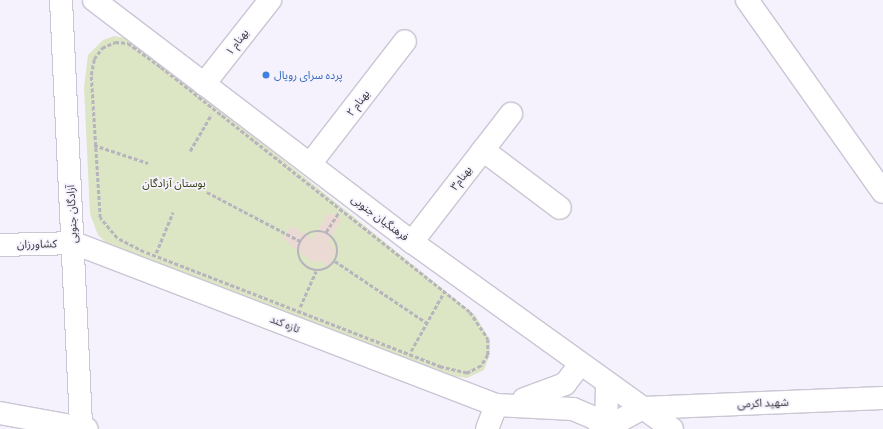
<!DOCTYPE html>
<meta charset="utf-8">
<style>
body{margin:0}
#map{position:relative;width:883px;height:429px;overflow:hidden;background:#f5f2fe;font-family:"Titillium Web","Noto Sans Arabic",sans-serif}
div>[style]{position:absolute}
.green>*{inset:0;background:#dce5c4}
.building>*{inset:0;background:#ebdad4}
.path>*{height:2.5px;margin-top:-1.25px;transform-origin:0;background:repeating-linear-gradient(90deg,#b7b4be 0 4px,transparent 0 6px)}
.path>.ring{margin:-1.25px;padding:0;box-sizing:content-box;background:none;border:2.5px solid #b7b4be;border-radius:50%}
.roads{filter:drop-shadow(1px 0 #cac6d4) drop-shadow(-1px 0 #cac6d4) drop-shadow(0 1px #cac6d4) drop-shadow(0 -1px #cac6d4)}
.street>*{height:22px;margin:-11px;padding:0 11px;transform-origin:11px;border-radius:11px;background:#fff}
.secondary>*{height:22px;margin:-11px;padding:0 11px;transform-origin:11px;border-radius:11px;background:#fff}
.dots>*{width:11px;height:11px;translate:-50% -50%;box-sizing:border-box;border:2px solid #f5f2fe;border-radius:50%}
span{translate:-50% -50%;white-space:nowrap;text-align:center;line-height:1.15;-webkit-text-stroke:3.5px #f5f2fe;paint-order:stroke}
.street-label{font-size:11px;color:#3b393f}
.shop-label{font-size:11px;color:#366cbe}
.left{translate:0 -50%;text-align:left}
.park-label{font-size:11px;color:#36410e}
</style>
<div id="map">
<div class="green">
<div style="clip-path:polygon(114px 36px,132px 39px,141px 45px,475px 315px,490px 340px,490px 354px,484px 370px,467px 378px,446px 375px,114px 250px,98px 235px,90px 214px,84px 87px,88px 55px,103px 40px)"></div>
</div>
<div class="building">
<div style="clip-path:polygon(329px 212px,341px 219px,329px 241px,336px 252px,328px 266px,319px 260px,316px 264px,283px 239px,291px 226px,313px 239px)"></div>
</div>
<div class="path">
<div style="left:115px;top:42px;width:13px;rotate:4deg"></div>
<div style="left:128px;top:43px;width:41px;rotate:36deg"></div>
<div style="left:161px;top:67px;width:394px;rotate:38.4deg"></div>
<div style="left:470px;top:312px;width:32px;rotate:56deg"></div>
<div style="left:488px;top:339px;width:16px;rotate:90deg"></div>
<div style="left:488px;top:355px;width:13px;rotate:122deg"></div>
<div style="left:481px;top:366px;width:16px;rotate:153deg"></div>
<div style="left:467px;top:373px;width:27px;rotate:-167deg"></div>
<div style="left:441px;top:367px;width:318px;rotate:-158.8deg"></div>
<div style="left:144px;top:252px;width:30px;rotate:-153deg"></div>
<div style="left:117px;top:238px;width:26px;rotate:-130deg"></div>
<div style="left:100px;top:218px;width:143px;rotate:-93.6deg"></div>
<div style="left:91px;top:75px;width:16px;rotate:-79deg"></div>
<div style="left:94px;top:59px;width:14px;rotate:-54deg"></div>
<div style="left:102px;top:48px;width:14px;rotate:-25deg"></div>
<div style="left:94px;top:145px;width:57px;rotate:18.4deg"></div>
<div style="left:190px;top:151px;width:42px;rotate:-59.7deg"></div>
<div style="left:207px;top:192px;width:105px;rotate:27.8deg"></div>
<div class="ring" style="left:298px;top:231px;width:37.5px;height:37.5px"></div>
<div style="left:326px;top:232px;width:24px;rotate:-57deg"></div>
<div style="left:156px;top:253px;width:44px;rotate:-67.5deg"></div>
<div style="left:335px;top:261px;width:111px;rotate:34deg"></div>
<div style="left:300px;top:307px;width:39px;rotate:-66deg"></div>
<div style="left:411px;top:351px;width:68px;rotate:-60.8deg"></div>
</div>
<div class="roads">
<div class="street">
<div style="left:747px;top:0;width:235px;rotate:54.7deg"></div>
<div style="left:204px;top:84px;width:107px;rotate:-51.8deg"></div>
<div style="left:483px;top:150px;width:96px;rotate:37deg"></div>
<div style="left:310px;top:164px;width:155px;rotate:-52.3deg"></div>
<div style="left:412px;top:242px;width:162px;rotate:-52.3deg"></div>
<div style="left:74px;top:243px;width:452px;rotate:21deg"></div>
<div style="left:496px;top:405px;width:77px;rotate:3deg"></div>
<div style="left:573px;top:409px;width:23px;rotate:23deg"></div>
<div style="left:594px;top:418px;width:16px;rotate:40deg"></div>
<div style="left:606px;top:428px;width:42px;rotate:-28.4deg"></div>
<div style="left:643px;top:408px;width:240px;rotate:-2.4deg"></div>
<div style="left:524px;top:399px;width:44px;rotate:-20.1deg"></div>
<div style="left:565px;top:384px;width:25px;rotate:-53deg"></div>
<div style="left:0;top:413px;width:88px;rotate:10.4deg"></div>
<div style="left:487px;top:429px;width:26px;rotate:-69deg"></div>
<div style="left:606px;top:429px;width:45px;rotate:-88.7deg"></div>
</div>
<div class="secondary">
<div style="left:61px;top:0;width:429px;rotate:87.3deg"></div>
<div style="left:94px;top:0;width:400px;rotate:37.3deg"></div>
<div style="left:412px;top:242px;width:320px;rotate:35.7deg"></div>
<div style="left:0;top:245px;width:74px;rotate:-1.5deg"></div>
</div>
</div>
<div class="dots">
<div style="left:266px;top:75px;background:#3f7fe0"></div>
</div>
<div class="street-label">
<span style="left:237px;top:42px;rotate:-52deg">بهنام ۱</span>
<span style="left:358px;top:103px;rotate:-52deg">بهنام ۲</span>
<span style="left:461px;top:178px;rotate:-52deg">بهنام۳</span>
<span style="left:72px;top:214px;rotate:-93deg">آزادگان جنوبی</span>
<span style="left:380px;top:218px;rotate:37deg">فرهنگیان جنوبی</span>
<span style="left:37px;top:244px;rotate:-1deg">کشاورزان</span>
<span style="left:285px;top:324px;rotate:21deg">تازه کند</span>
<span style="left:763px;top:403px;rotate:-2deg">شهید اکرمی</span>
</div>
<div class="shop-label">
<span class="left" style="left:274px;top:75px">پرده سرای رویال</span>
</div>
<div class="park-label">
<span style="left:174px;top:183px">بوستان آزادگان</span>
</div>
</div>
